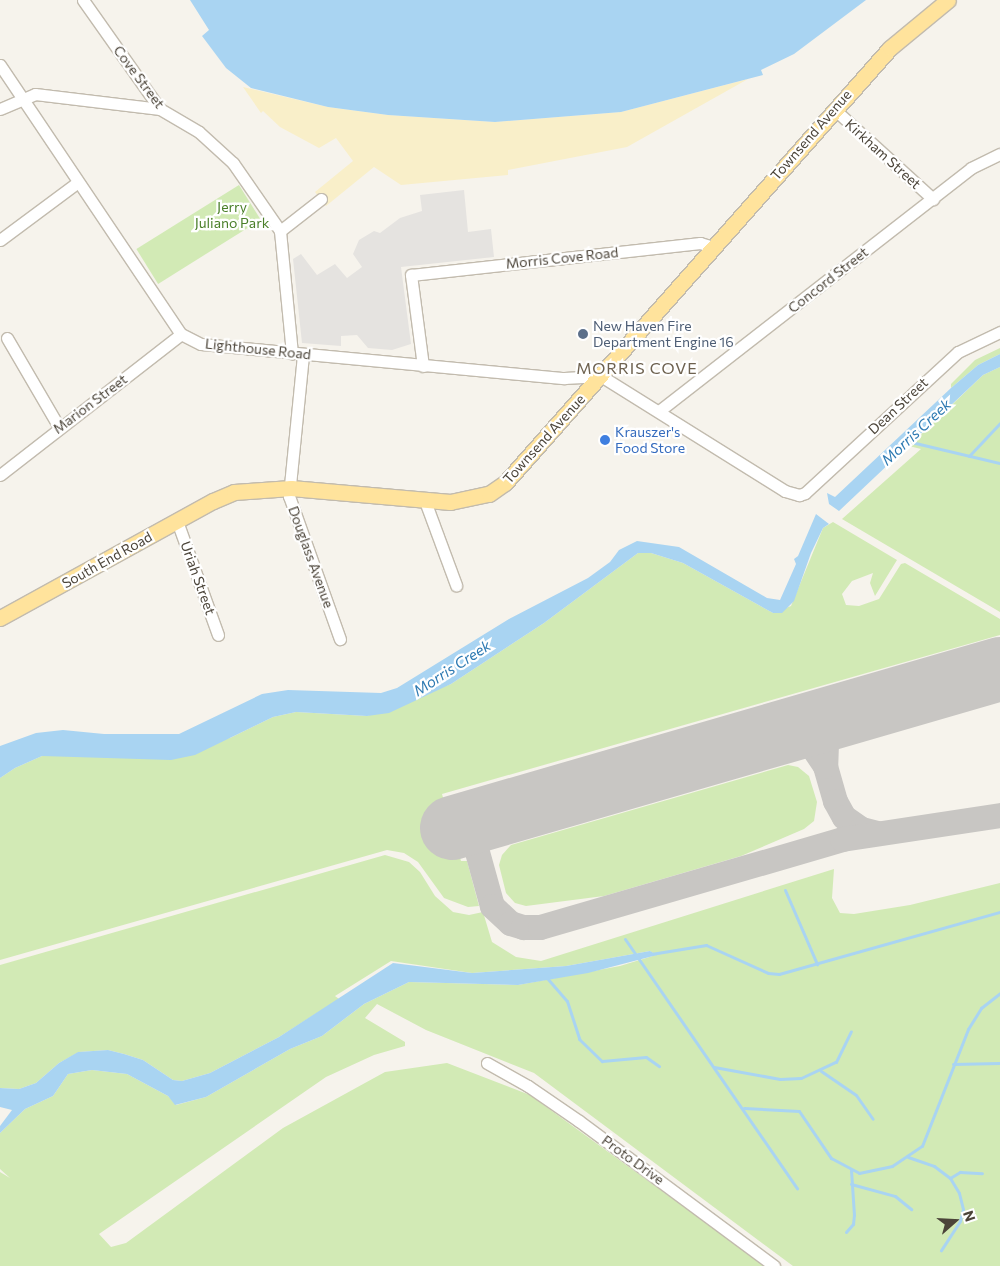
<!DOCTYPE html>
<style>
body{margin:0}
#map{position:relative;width:1000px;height:1266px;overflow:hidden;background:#f6f3ec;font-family:Commissioner,sans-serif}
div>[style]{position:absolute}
.green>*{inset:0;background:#d2eab5;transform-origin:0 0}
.sand>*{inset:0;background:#f9efc9}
.parking>*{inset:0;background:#e5e3e0}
.water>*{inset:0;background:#a9d4f2}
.stream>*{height:3px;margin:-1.5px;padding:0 1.5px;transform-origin:1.5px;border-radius:1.5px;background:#a9d4f2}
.taxiway>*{height:25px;margin:-12.5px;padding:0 12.5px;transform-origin:12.5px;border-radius:12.5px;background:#c8c6c3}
.runway>*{height:64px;margin:-32px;padding:0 32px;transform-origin:32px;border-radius:32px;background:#c8c6c3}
.roads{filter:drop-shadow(1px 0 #c2bbae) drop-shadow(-1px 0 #c2bbae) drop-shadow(0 1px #c2bbae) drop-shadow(0 -1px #c2bbae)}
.minor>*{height:11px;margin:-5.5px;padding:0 5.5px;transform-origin:5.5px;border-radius:5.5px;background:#fff}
.major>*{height:15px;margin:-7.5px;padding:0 7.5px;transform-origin:7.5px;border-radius:7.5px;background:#ffe39c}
.dots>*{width:14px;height:14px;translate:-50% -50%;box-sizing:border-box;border:2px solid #fff;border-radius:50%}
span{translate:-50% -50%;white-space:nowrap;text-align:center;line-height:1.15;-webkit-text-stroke:4.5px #fff;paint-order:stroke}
.street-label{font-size:14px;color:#4b4439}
.park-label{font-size:14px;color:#4a7f2a}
.service-label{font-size:14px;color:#4e5e75}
.left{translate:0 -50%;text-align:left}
.shop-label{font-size:14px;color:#366cbe}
.water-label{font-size:15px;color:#2e7ab2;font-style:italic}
.quarter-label{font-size:16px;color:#6e6250;letter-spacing:1px}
.north{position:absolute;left:930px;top:1196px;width:50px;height:50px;-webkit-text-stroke:4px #fff;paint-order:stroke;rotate:71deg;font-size:14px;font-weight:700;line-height:20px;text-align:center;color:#4b4439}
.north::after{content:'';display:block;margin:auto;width:18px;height:22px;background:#4b4439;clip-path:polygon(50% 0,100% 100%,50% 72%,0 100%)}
</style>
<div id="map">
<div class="green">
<div style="left:239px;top:185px;width:41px;height:121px;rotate:58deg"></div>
<div style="clip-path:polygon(1000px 348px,1000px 354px,978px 365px,951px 388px,951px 384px,975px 360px)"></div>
<div style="clip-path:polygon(1000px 367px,1000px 612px,842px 519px,921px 449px,909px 446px,983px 375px)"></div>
<div style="clip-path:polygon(833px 522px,897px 560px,875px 596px,870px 583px,873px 573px,852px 581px,842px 594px,846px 605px,859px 606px,879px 599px,901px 564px,905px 563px,1000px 619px,1000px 635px,442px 794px,461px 861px,467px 861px,479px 906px,468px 907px,444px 898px,418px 862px,404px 853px,387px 850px,0 960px,0 778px,15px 768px,42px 756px,230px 738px,273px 717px,296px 712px,367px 716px,451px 684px,544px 623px,638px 553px,651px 553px,683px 563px,773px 613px,791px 606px,823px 528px)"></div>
<div style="clip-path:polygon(788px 765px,798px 767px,809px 776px,817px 802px,814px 821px,804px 829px,741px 856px,604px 896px,526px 906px,515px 903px,506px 893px,499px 865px,502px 855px,511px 845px)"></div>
<div style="clip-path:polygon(385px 855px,409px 862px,420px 872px,435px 896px,453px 912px,469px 915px,483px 912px,492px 942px,516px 957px,541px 961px,834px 869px,832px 898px,840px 913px,854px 914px,910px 905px,1000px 883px,1000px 1266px,793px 1266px,534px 1073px,426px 1030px,377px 1004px,365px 1018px,405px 1042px,405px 1046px,374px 1055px,326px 1077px,99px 1234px,111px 1247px,126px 1243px,283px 1128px,385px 1072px,447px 1063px,530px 1095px,765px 1266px,0 1266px,0 1172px,10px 1178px,0 1169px,0 1133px,25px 1109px,53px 1096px,68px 1074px,92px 1070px,127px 1074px,168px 1096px,176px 1105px,206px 1097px,290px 1049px,322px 1036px,364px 1004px,409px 982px,518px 985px,620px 966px,656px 955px,650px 951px,566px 966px,472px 973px,391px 961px,335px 996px,339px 999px,279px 1037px,210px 1073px,182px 1081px,173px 1080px,143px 1060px,124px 1054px,108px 1050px,79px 1052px,59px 1063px,36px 1083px,19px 1089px,0 1088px,0 965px)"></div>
</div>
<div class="sand">
<div style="clip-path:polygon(748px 79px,627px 147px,508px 170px,508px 175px,401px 185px,374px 167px,326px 206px,315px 192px,353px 161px,336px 138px,319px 148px,280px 127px,263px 111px,261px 113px,243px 87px,328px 107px,388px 115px,495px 122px,621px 112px)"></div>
</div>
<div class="parking">
<div style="clip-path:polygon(464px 190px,468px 232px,491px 229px,494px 257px,401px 267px,411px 344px,392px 350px,368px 348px,357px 335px,341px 336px,341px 346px,302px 343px,293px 259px,301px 254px,317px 275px,335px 264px,347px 278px,362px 267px,353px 254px,359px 240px,374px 231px,380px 233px,400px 218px,422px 211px,420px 195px)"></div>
</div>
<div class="water">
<div style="clip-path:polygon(190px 0,866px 0,794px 54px,761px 70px,763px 75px,621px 112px,495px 122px,388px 115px,328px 107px,251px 88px,226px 68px,202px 36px,209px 30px)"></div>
<div style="clip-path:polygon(1000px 354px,1000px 367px,983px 375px,839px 511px,829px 504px,827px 493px,835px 497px,951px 388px,978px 365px)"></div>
<div style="clip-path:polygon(816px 514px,829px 524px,823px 528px,811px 553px,794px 601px,782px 613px,773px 613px,683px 563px,651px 553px,638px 553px,544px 623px,451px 684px,389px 713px,367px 716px,296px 712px,273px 717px,195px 755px,171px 760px,42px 756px,15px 768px,0 778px,0 746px,36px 733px,63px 730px,104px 734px,179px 734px,262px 694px,288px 690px,381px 693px,397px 688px,509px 619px,588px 578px,610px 562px,619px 550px,637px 541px,679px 547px,767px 598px,780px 600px,796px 564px,794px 559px,798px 556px)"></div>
<div style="clip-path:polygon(650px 951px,657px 955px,588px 973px,518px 985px,409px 982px,364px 1004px,322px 1036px,290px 1049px,206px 1097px,175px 1105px,168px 1096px,127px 1074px,92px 1070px,68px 1074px,53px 1096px,25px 1109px,0 1133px,0 1126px,12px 1110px,0 1107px,0 1088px,19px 1089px,36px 1083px,59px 1063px,78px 1052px,108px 1050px,124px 1054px,143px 1060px,173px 1080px,182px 1081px,210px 1073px,279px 1037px,393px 963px,472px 973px,566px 966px)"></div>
</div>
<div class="stream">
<div style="left:911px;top:442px;width:91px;rotate:13.3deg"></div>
<div style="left:969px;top:456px;width:45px;rotate:-46.8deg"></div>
<div style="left:785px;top:890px;width:81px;rotate:66.6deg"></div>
<div style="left:625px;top:939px;width:303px;rotate:55.4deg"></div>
<div style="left:651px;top:954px;width:56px;rotate:-9.3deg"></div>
<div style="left:706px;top:945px;width:68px;rotate:24.3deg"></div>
<div style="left:768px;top:973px;width:11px;rotate:5deg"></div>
<div style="left:779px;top:974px;width:230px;rotate:-15.7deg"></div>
<div style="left:547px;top:978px;width:30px;rotate:49deg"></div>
<div style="left:567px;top:1001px;width:40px;rotate:72deg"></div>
<div style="left:579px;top:1039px;width:32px;rotate:44deg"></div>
<div style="left:602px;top:1061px;width:44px;rotate:-5.2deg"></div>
<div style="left:646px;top:1057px;width:16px;rotate:35deg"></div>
<div style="left:953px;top:1064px;width:47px;rotate:-1.2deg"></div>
<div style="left:714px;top:1067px;width:67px;rotate:10.3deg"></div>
<div style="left:780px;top:1079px;width:21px;rotate:-3deg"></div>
<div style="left:801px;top:1078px;width:38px;rotate:-25deg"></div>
<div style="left:836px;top:1062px;width:34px;rotate:-64deg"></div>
<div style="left:821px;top:1071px;width:42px;rotate:34.4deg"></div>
<div style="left:856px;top:1095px;width:29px;rotate:55deg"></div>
<div style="left:744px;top:1108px;width:55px;rotate:3.1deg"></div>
<div style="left:799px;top:1111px;width:57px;rotate:55.8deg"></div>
<div style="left:831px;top:1158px;width:32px;rotate:28deg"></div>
<div style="left:859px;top:1173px;width:34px;rotate:-12deg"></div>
<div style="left:892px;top:1166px;width:36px;rotate:-34deg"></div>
<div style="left:922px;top:1146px;width:126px;rotate:-68.5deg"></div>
<div style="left:968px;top:1029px;width:25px;rotate:-58deg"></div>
<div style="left:981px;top:1008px;width:24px;rotate:-38deg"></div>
<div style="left:908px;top:1157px;width:28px;rotate:19deg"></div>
<div style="left:934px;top:1166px;width:20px;rotate:37deg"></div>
<div style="left:950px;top:1178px;width:17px;rotate:59deg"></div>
<div style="left:959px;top:1193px;width:16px;rotate:76deg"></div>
<div style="left:963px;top:1209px;width:12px;rotate:104deg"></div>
<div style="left:960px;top:1221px;width:35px;rotate:123deg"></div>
<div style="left:950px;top:1178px;width:12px;rotate:-31deg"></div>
<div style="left:960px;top:1172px;width:22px;rotate:3deg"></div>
<div style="left:851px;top:1184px;width:46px;rotate:15.3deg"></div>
<div style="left:895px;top:1196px;width:21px;rotate:39deg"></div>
<div style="left:846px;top:1232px;width:11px;rotate:-49deg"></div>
<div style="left:853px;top:1224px;width:9px;rotate:-84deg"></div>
<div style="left:854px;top:1215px;width:45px;rotate:-93.8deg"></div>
</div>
<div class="taxiway">
<div style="left:847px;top:714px;width:36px;rotate:126deg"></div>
<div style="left:826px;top:743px;width:23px;rotate:92deg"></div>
<div style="left:825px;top:766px;width:36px;rotate:74deg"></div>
<div style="left:835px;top:801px;width:18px;rotate:61deg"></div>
<div style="left:844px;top:817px;width:21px;rotate:35deg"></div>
<div style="left:861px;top:829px;width:16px;rotate:14deg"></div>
<div style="left:775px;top:734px;width:25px;rotate:11deg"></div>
<div style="left:800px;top:739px;width:13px;rotate:29deg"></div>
<div style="left:811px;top:745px;width:25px;rotate:56deg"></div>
<div style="left:469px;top:823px;width:86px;rotate:74.5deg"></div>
<div style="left:492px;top:906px;width:25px;rotate:43deg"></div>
<div style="left:510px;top:923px;width:14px;rotate:17deg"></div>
<div style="left:523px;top:927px;width:17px"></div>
<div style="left:540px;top:927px;width:315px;rotate:-16.2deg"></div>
<div style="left:842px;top:839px;width:160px;rotate:-8.6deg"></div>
</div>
<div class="runway">
<div style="left:452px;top:828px;width:571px;rotate:-16.18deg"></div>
</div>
<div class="roads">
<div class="minor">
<div style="left:83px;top:0;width:133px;rotate:54.8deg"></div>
<div style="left:160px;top:109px;width:45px;rotate:30.5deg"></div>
<div style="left:199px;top:132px;width:46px;rotate:42.4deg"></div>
<div style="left:233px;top:163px;width:83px;rotate:55.3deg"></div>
<div style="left:280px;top:231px;width:123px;rotate:84.4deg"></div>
<div style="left:0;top:65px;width:324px;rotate:56.1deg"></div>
<div style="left:181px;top:334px;width:22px;rotate:27deg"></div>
<div style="left:201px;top:344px;width:365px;rotate:5.4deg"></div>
<div style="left:564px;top:378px;width:37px;rotate:-3deg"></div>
<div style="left:601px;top:376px;width:217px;rotate:32deg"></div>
<div style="left:785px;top:491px;width:15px;rotate:16deg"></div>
<div style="left:799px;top:495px;width:6px;rotate:-18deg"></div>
<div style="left:805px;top:493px;width:208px;rotate:-42.7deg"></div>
<div style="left:958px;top:352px;width:47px;rotate:-25.5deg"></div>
<div style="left:0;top:109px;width:38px;rotate:-23deg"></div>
<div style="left:35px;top:94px;width:126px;rotate:6.8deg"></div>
<div style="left:834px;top:109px;width:134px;rotate:42.3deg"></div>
<div style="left:280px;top:231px;width:52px;rotate:-38deg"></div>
<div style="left:0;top:240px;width:97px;rotate:-36.6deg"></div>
<div style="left:7px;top:338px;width:103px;rotate:59.7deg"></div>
<div style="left:303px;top:355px;width:142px;rotate:95.7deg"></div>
<div style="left:289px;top:496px;width:152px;rotate:70.4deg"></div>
<div style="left:423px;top:366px;width:92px;rotate:-97.5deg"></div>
<div style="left:411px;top:275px;width:291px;rotate:-6.3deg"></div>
<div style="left:700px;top:243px;width:14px;rotate:17deg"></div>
<div style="left:659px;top:411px;width:395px;rotate:-37.9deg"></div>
<div style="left:971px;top:168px;width:32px;rotate:-26deg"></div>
<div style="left:0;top:475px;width:229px;rotate:-37.9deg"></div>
<div style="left:425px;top:501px;width:90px;rotate:69.7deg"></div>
<div style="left:177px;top:521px;width:121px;rotate:70.2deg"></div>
<div style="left:487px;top:1063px;width:47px;rotate:29.3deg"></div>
<div style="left:528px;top:1086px;width:62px;rotate:34.5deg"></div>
<div style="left:579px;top:1121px;width:243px;rotate:36.6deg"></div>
</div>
<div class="major">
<div style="left:0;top:618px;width:243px;rotate:-28.8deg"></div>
<div style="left:213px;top:501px;width:23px;rotate:-23deg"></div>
<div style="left:234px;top:492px;width:57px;rotate:-4deg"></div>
<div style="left:291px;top:488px;width:160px;rotate:5deg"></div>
<div style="left:450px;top:502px;width:40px;rotate:-12deg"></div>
<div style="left:489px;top:494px;width:19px;rotate:-35deg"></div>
<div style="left:505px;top:483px;width:581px;rotate:-48.49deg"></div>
<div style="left:890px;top:48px;width:75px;rotate:-39.6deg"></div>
</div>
</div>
<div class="dots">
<div style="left:583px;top:334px;background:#5c6f8a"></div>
<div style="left:605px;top:440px;background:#3f7fe0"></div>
</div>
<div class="street-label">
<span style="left:139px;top:77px;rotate:53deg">Cove Street</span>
<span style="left:811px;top:135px;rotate:-49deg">Townsend Avenue</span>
<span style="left:883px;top:154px;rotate:42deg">Kirkham Street</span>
<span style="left:562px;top:258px;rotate:-6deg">Morris Cove Road</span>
<span style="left:828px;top:280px;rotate:-38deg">Concord Street</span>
<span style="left:258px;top:349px;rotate:6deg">Lighthouse Road</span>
<span style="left:90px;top:404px;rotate:-37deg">Marion Street</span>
<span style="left:898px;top:406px;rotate:-43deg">Dean Street</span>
<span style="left:544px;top:439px;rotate:-48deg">Townsend Avenue</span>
<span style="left:311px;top:557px;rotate:70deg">Douglass Avenue</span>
<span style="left:107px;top:560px;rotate:-29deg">South End Road</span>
<span style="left:198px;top:578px;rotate:70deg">Uriah Street</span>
<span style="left:633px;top:1160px;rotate:36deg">Proto Drive</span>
</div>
<div class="park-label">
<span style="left:232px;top:215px">Jerry<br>Juliano Park</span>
</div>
<div class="service-label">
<span class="left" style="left:593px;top:334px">New Haven Fire<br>Department Engine 16</span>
</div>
<div class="shop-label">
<span class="left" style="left:615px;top:440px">Krauszer's<br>Food Store</span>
</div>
<div class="water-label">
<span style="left:916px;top:432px;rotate:-43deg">Morris Creek</span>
<span style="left:452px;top:668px;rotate:-33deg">Morris Creek</span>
</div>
<div class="quarter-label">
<span style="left:637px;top:368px">MORRIS COVE</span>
</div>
<div class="north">N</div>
</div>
